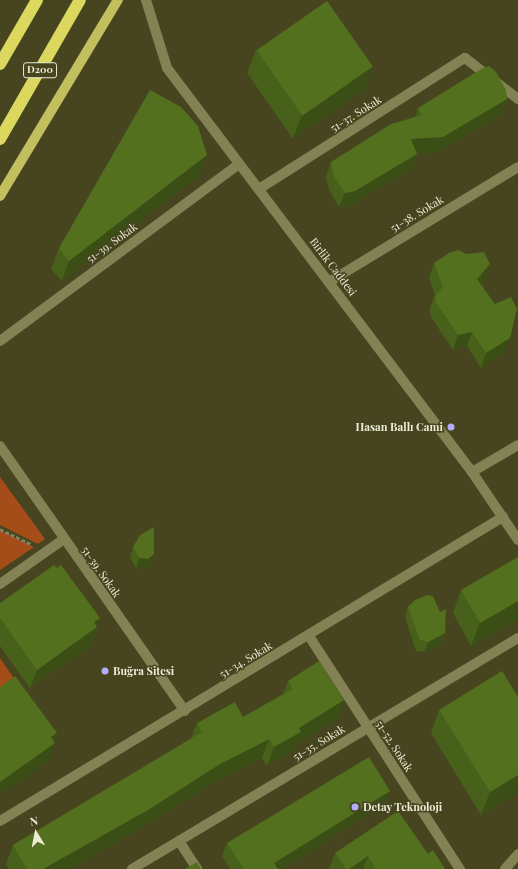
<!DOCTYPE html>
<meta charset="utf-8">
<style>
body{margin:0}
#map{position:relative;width:518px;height:869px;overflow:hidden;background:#464520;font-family:"Playfair Display",serif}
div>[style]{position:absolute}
.green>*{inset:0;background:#a44d18}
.path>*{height:2.5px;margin-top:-1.25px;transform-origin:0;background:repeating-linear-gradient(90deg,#807f5f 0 4px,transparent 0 6px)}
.minor>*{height:10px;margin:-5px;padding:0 5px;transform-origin:5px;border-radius:5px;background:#838255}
.major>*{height:10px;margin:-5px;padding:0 5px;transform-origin:5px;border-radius:5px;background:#c2bf5e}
.highway>*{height:12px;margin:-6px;padding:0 6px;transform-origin:6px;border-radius:6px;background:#dbd75f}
.wall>*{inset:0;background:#47601a}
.shaded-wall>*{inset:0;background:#3a4e15}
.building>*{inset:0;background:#53701e;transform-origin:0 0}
.dots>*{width:11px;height:11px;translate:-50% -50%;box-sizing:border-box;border:2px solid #464520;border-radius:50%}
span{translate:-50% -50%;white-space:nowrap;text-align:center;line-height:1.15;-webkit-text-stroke:3px #464520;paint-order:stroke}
.shield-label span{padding:1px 3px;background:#464520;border:1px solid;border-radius:3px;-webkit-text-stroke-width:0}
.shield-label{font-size:10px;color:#ececd7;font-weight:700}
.street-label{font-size:11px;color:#ececd7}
.poi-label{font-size:11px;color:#ececd7;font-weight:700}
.right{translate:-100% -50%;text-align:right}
.left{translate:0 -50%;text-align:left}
.north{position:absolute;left:16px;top:813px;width:40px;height:40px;-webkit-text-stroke:3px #464520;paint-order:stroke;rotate:350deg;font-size:11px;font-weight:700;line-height:16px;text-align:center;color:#ececd7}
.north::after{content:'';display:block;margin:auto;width:14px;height:18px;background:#ececd7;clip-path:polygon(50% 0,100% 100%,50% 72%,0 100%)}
</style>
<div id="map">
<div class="green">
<div style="clip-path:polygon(0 477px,45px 539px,38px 544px,0 525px)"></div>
<div style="clip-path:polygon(0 530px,34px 547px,0 570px)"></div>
<div style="clip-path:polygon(0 658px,15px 680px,0 690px)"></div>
</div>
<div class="path">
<div style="left:0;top:529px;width:34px;rotate:26deg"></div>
</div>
<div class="minor">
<div style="left:146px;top:0;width:71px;rotate:72.8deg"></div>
<div style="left:167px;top:68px;width:506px;rotate:52.95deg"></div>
<div style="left:472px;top:472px;width:82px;rotate:55.9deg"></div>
<div style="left:259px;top:189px;width:244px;rotate:-32.5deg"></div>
<div style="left:465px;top:58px;width:67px;rotate:37.7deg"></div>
<div style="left:329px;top:282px;width:221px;rotate:-31.3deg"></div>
<div style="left:0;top:341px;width:297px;rotate:-36.5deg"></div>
<div style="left:0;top:446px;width:323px;rotate:55.1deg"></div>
<div style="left:472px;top:472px;width:53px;rotate:-30.4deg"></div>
<div style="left:0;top:584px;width:78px;rotate:-35.1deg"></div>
<div style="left:309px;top:636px;width:278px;rotate:57.1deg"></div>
<div style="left:0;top:821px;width:588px;rotate:-31.15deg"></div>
<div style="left:179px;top:841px;width:33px;rotate:57deg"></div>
<div style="left:132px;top:869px;width:450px;rotate:-30.9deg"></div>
<div style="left:505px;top:869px;width:20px;rotate:-49deg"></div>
</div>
<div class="major">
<div style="left:0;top:196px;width:229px;rotate:-59deg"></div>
</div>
<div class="highway">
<div style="left:0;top:64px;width:74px;rotate:-60deg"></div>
<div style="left:0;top:139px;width:160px;rotate:-60.1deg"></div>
</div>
<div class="wall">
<div style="clip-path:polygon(256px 50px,365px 89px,293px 139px,247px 73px)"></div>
<div style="clip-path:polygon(418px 108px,501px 114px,438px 152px,417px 153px,412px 168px,350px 206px,339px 207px,329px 190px,326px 177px,331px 162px,415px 117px)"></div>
<div style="clip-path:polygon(200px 175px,62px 281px,51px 269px,59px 248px)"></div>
<div style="clip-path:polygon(466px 254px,485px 279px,480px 284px,504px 353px,481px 368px,467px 346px,453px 350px,431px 317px,429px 310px,435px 295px,429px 278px,434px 263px)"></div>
<div style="clip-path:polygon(133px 547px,151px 564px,144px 569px,136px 568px,130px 558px)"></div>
<div style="clip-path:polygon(518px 557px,518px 619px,471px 646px,453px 613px,461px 590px)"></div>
<div style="clip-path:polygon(0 603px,100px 618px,96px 626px,97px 627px,91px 645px,30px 688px,0 646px)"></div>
<div style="clip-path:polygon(408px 607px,445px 633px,442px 644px,424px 652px,416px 651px,405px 617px)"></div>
<div style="clip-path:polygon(288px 681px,344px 700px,338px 718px,297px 744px,294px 751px,267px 766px,262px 758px,213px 783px,141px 828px,69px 869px,9px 869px,6px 864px,13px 845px,191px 739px,197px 723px,243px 717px,283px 694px)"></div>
<div style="clip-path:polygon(518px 697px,518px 793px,481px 815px,431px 733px,439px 710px)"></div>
<div style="clip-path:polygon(390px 791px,385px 804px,282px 869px,230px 869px,222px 856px,227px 843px)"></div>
<div style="clip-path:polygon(335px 853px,428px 854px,445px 869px,329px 869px)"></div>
</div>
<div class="shaded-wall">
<div style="clip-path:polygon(373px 66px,365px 89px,293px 139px,302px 115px)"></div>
<div style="clip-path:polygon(507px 99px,501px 114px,438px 152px,406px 154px,411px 139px)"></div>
<div style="clip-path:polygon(417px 154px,412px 168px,350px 206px,339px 207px,345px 193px)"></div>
<div style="clip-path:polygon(207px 155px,200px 175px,62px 281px,69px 261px)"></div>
<div style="clip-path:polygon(490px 264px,485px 279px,471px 293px,477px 279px)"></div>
<div style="clip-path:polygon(472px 332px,467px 346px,453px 350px,458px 335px)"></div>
<div style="clip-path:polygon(510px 338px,504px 353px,481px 368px,486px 353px)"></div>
<div style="clip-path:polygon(154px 554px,151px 564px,144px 569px,136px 568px,140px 558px)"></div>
<div style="clip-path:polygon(518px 601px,518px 619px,471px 646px,480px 623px)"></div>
<div style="clip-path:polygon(100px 618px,96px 628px,97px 627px,91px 645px,30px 688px,37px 670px,94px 622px)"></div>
<div style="clip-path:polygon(445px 633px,442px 644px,424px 652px,428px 642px)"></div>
<div style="clip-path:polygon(344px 700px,338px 718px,297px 744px,294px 751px,267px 766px,274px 747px,299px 728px)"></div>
<div style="clip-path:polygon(57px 733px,53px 744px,55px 743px,48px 761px,0 795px,0 782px,51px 737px)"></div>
<div style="clip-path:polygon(269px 739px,262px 758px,213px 783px,141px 828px,69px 869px,43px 869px,220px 764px)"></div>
<div style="clip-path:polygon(518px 775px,518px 793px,481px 815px,490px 792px)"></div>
<div style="clip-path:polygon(390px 791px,385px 804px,282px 869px,272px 869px,274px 863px)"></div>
<div style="clip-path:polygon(368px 856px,363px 869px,349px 869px)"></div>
</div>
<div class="building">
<div style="left:327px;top:1px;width:80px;height:86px;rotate:55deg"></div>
<div style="clip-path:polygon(489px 66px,496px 72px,506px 90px,507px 99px,443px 137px,411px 139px,417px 154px,355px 191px,345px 193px,334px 176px,331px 162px,391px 124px,422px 115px,418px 108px,483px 68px)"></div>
<div style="clip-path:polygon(150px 90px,181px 107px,198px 126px,207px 155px,69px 261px,59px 248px)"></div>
<div style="clip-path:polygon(458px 250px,466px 254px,484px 252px,490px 264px,477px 279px,495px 304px,511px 297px,517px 309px,510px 338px,486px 353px,472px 332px,458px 335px,436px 303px,435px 296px,443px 287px,434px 263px,449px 253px)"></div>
<div style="clip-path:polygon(154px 527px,154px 554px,148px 559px,140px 558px,133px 547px,140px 535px)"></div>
<div style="clip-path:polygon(518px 557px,518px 601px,480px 623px,461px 590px)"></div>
<div style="clip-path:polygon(54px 565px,57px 568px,61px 565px,100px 618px,94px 622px,97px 627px,37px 670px,0 618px,0 603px)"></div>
<div style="clip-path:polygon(427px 595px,433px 596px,440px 612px,446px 609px,445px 633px,428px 642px,420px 640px,408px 607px,415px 600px)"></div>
<div style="clip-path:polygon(319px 661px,344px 700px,299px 728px,301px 732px,274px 747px,269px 739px,220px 764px,148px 810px,43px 869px,27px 869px,13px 845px,202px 732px,197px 723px,235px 702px,243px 717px,293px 689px,288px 681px)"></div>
<div style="clip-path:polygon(502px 671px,518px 697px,518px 775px,490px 792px,439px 710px)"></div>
<div style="clip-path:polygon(15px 676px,57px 733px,51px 737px,55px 743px,0 782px,0 687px)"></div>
<div style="clip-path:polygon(369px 757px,390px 791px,274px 863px,278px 869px,244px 869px,227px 843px)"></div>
<div style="clip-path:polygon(398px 811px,428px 854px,433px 850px,445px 869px,376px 869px,368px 856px,349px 869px,346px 869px,335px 853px)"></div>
<div style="clip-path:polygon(197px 862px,201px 869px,185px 869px)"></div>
</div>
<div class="dots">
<div style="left:451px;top:427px;background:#b2adf9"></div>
<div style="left:105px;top:671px;background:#b2adf9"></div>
<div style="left:355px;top:807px;background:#b2adf9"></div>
</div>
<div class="shield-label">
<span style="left:40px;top:70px">D200</span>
</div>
<div class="street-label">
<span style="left:356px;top:114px;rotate:-32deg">51-37. Sokak</span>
<span style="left:417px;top:214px;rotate:-31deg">51-38. Sokak</span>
<span style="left:112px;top:243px;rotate:-36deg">51-39. Sokak</span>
<span style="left:333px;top:267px;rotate:53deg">Birlik Caddesi</span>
<span style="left:101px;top:572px;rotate:55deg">51-39. Sokak</span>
<span style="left:246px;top:660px;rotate:-31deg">51-34. Sokak</span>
<span style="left:319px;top:743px;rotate:-31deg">51-35. Sokak</span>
<span style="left:394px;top:746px;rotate:57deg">51-52. Sokak</span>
</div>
<div class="poi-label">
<span class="right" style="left:443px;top:427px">Hasan Ballı Cami</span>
<span class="left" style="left:113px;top:671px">Buğra Sitesi</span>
<span class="left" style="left:363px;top:807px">Detay Teknoloji</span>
</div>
<div class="north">N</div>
</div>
